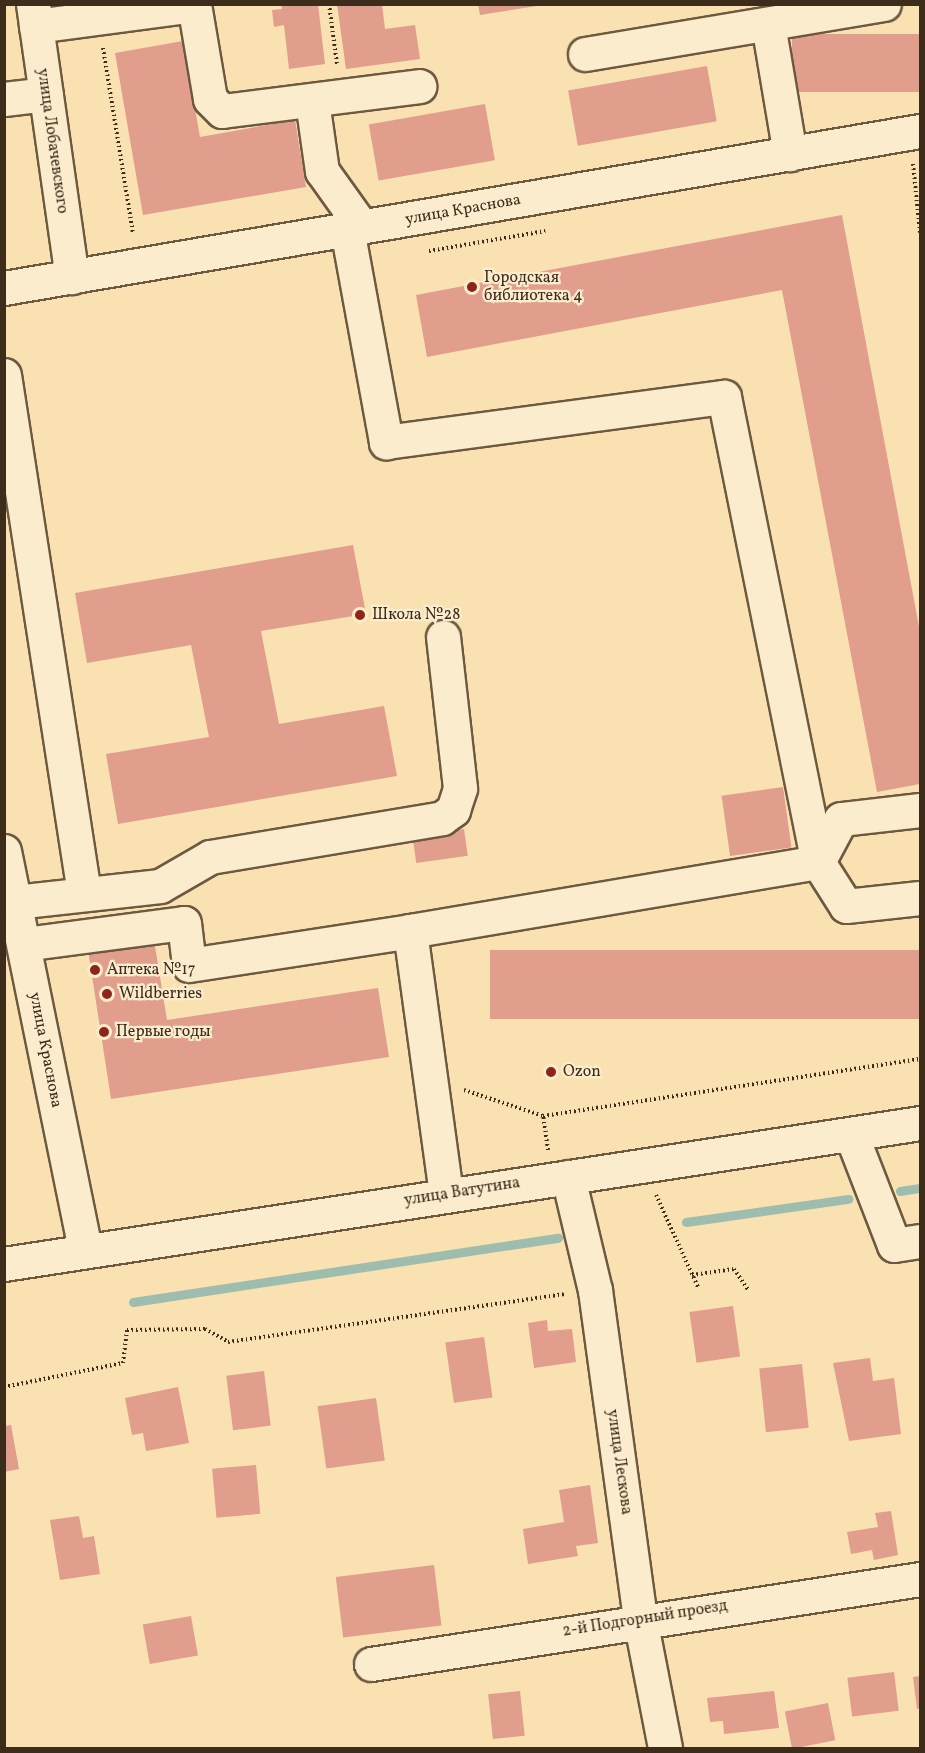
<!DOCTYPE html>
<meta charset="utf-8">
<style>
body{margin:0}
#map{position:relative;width:925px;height:1753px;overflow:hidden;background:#f9e1b2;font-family:Vollkorn,serif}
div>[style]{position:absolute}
.stream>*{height:9px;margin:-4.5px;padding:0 4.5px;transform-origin:4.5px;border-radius:4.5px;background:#9ebdae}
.building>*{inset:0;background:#e19e8c;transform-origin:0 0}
.path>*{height:4px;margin-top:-2px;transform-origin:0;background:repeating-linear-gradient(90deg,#3e2c1a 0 1.5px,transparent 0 4.5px)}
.roads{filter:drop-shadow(2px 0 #6d5940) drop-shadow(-2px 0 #6d5940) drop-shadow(0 2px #6d5940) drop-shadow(0 -2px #6d5940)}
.minor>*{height:33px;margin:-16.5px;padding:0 16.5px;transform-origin:16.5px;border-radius:16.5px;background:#fbeccd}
.dots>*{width:16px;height:16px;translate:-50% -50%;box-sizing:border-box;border:3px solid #fbeccd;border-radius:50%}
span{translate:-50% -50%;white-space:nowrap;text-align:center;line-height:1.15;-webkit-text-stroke:4.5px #fbeccd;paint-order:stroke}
.street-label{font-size:16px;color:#3e2c1a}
.poi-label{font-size:16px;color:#3e2c1a}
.left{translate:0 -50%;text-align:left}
.frame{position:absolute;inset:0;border:6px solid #3e2c1a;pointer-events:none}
</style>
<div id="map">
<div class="stream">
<div style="left:900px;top:1191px;width:20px;rotate:-9deg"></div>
<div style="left:686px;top:1222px;width:164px;rotate:-8.1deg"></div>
<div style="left:133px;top:1302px;width:430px;rotate:-8.6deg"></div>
</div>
<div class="building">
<div style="clip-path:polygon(281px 4px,318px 4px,325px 64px,289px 69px,284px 25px,274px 27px,272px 10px,282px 9px)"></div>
<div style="clip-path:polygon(337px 4px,382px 4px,385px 29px,415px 25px,420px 59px,346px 69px)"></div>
<div style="clip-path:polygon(478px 4px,537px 4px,537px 6px,480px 15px)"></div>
<div style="left:920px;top:34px;width:58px;height:128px;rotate:90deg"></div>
<div style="clip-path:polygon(183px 41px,200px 137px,295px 120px,306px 187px,143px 215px,115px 53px)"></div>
<div style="left:707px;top:66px;width:56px;height:141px;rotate:80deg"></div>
<div style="left:485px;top:104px;width:57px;height:118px;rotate:80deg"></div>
<div style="clip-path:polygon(842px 215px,920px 632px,920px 784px,877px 792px,782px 290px,427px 357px,416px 295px)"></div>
<div style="clip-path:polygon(353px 545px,366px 614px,261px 631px,279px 724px,384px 706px,397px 776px,118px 824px,106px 754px,209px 737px,191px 645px,87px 663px,75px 593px)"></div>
<div style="left:783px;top:787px;width:61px;height:62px;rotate:82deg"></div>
<div style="left:464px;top:829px;width:27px;height:52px;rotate:82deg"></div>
<div style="clip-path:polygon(154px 940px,167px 1020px,378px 988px,389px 1057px,111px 1099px,88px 950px)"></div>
<div style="left:920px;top:950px;width:69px;height:430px;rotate:90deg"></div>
<div style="left:733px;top:1306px;width:51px;height:44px;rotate:82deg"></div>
<div style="clip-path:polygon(547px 1320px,548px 1331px,572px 1329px,576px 1362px,534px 1368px,528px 1323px)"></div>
<div style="left:484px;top:1337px;width:61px;height:39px;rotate:82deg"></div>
<div style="clip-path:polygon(870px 1358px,873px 1381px,894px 1378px,901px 1434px,849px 1441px,833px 1363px)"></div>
<div style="left:802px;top:1364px;width:64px;height:43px;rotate:84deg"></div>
<div style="left:264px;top:1371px;width:55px;height:38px;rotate:83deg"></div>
<div style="clip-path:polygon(178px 1387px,189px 1443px,146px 1451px,143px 1433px,132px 1435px,125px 1398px)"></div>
<div style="left:376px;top:1398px;width:63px;height:59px;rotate:82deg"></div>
<div style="clip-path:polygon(11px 1425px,19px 1469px,4px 1472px,4px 1426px)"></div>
<div style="left:256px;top:1465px;width:49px;height:44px;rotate:85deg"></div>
<div style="clip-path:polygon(590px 1485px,598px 1543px,576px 1546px,578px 1556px,528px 1564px,523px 1529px,564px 1522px,559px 1490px)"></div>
<div style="clip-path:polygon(891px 1511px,898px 1555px,874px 1560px,872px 1550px,851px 1554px,847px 1532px,878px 1527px,875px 1513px)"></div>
<div style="clip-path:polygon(79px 1516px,83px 1538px,94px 1536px,100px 1574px,60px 1580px,50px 1520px)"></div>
<div style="left:434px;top:1565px;width:61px;height:99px;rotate:83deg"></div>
<div style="left:191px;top:1616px;width:40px;height:49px;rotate:80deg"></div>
<div style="left:894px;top:1672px;width:39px;height:47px;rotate:83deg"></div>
<div style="clip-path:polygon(920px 1676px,920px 1708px,917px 1709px,913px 1677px)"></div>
<div style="left:520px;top:1691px;width:45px;height:32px;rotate:84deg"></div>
<div style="clip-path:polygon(774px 1691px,779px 1728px,724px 1734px,723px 1721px,710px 1722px,707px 1698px)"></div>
<div style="left:828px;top:1703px;width:38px;height:44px;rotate:79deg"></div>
</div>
<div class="path">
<div style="left:329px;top:4px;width:61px;rotate:82.4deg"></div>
<div style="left:103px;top:48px;width:187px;rotate:80.8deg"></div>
<div style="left:913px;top:164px;width:69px;rotate:84.2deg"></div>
<div style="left:429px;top:251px;width:118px;rotate:-9.8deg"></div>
<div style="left:464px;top:1090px;width:83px;rotate:18.2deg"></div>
<div style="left:548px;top:1150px;width:34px;rotate:-98deg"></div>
<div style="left:543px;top:1116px;width:381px;rotate:-8.6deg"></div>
<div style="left:656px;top:1195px;width:101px;rotate:65.5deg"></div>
<div style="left:692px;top:1275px;width:42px;rotate:-8.1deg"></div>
<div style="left:734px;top:1269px;width:25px;rotate:56deg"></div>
<div style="left:4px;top:1387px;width:121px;rotate:-11.4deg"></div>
<div style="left:123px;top:1363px;width:33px;rotate:-83deg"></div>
<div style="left:127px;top:1330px;width:78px;rotate:-0.7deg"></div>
<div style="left:205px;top:1329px;width:26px;rotate:29deg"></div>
<div style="left:228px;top:1342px;width:340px;rotate:-8.1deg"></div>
</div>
<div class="roads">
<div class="minor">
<div style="left:33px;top:4px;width:276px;rotate:81.9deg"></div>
<div style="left:194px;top:4px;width:96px;rotate:80.4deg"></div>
<div style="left:210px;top:99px;width:17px;rotate:45deg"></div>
<div style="left:222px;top:111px;width:199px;rotate:-7.2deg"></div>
<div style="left:768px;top:24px;width:132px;rotate:80.4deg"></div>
<div style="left:36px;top:26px;width:159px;rotate:-7.6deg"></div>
<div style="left:585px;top:54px;width:303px;rotate:-9.5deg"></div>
<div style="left:4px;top:99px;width:42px;rotate:-6.8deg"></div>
<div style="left:312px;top:101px;width:71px;rotate:81.9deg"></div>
<div style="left:322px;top:171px;width:69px;rotate:54.5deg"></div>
<div style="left:347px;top:229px;width:217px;rotate:79.6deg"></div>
<div style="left:386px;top:442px;width:341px;rotate:-7.6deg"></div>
<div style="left:724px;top:397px;width:474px;rotate:78.6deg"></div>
<div style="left:818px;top:862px;width:414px;rotate:170.4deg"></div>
<div style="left:410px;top:931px;width:266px;rotate:82.2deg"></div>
<div style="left:4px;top:288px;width:929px;rotate:-9.73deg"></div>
<div style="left:4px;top:375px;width:524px;rotate:81.22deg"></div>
<div style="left:920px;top:810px;width:80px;rotate:173.5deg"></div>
<div style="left:841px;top:819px;width:49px;rotate:118.1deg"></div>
<div style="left:818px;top:862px;width:52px;rotate:57.5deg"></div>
<div style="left:846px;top:906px;width:74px;rotate:-6.2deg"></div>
<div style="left:4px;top:851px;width:407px;rotate:78.5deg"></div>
<div style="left:15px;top:902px;width:146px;rotate:-6.3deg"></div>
<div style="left:160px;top:886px;width:58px;rotate:-30.1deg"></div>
<div style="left:210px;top:857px;width:235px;rotate:-9.5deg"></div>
<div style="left:442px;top:818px;width:14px;rotate:-36deg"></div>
<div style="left:453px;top:810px;width:23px;rotate:-72deg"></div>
<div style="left:460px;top:788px;width:152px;rotate:-96.4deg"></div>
<div style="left:24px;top:944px;width:161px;rotate:-7.5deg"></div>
<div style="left:184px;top:923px;width:42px;rotate:83.2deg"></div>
<div style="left:189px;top:965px;width:224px;rotate:-8.7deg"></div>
<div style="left:851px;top:1134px;width:119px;rotate:68.8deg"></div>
<div style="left:894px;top:1245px;width:26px;rotate:-9deg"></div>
<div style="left:568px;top:1177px;width:116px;rotate:76.6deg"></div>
<div style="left:595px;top:1290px;width:332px;rotate:82.2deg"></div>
<div style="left:640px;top:1619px;width:131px;rotate:79deg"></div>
<div style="left:4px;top:1264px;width:927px;rotate:-8.75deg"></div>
<div style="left:371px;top:1664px;width:556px;rotate:-8.8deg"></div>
</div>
</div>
<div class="dots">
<div style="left:472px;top:287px;background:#8f2418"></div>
<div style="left:360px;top:615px;background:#8f2418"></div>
<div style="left:95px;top:970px;background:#8f2418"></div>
<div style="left:107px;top:994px;background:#8f2418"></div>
<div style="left:104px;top:1032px;background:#8f2418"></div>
<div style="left:551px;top:1072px;background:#8f2418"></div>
</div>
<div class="street-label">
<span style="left:52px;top:141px;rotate:82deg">улица Лобачевского</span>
<span style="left:463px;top:210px;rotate:-10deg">улица Краснова</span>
<span style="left:45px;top:1050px;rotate:79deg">улица Краснова</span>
<span style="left:462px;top:1192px;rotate:-9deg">улица Ватутина</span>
<span style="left:619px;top:1462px;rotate:82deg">улица Лескова</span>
<span style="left:645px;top:1619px;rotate:-9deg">2-й Подгорный проезд</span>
</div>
<div class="poi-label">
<span class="left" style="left:484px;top:287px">Городская<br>библиотека 4</span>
<span class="left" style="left:372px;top:615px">Школа №28</span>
<span class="left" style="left:107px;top:970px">Аптека №17</span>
<span class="left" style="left:119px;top:994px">Wildberries</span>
<span class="left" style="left:116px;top:1032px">Первые годы</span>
<span class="left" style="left:563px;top:1072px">Ozon</span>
</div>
<div class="frame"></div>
</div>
